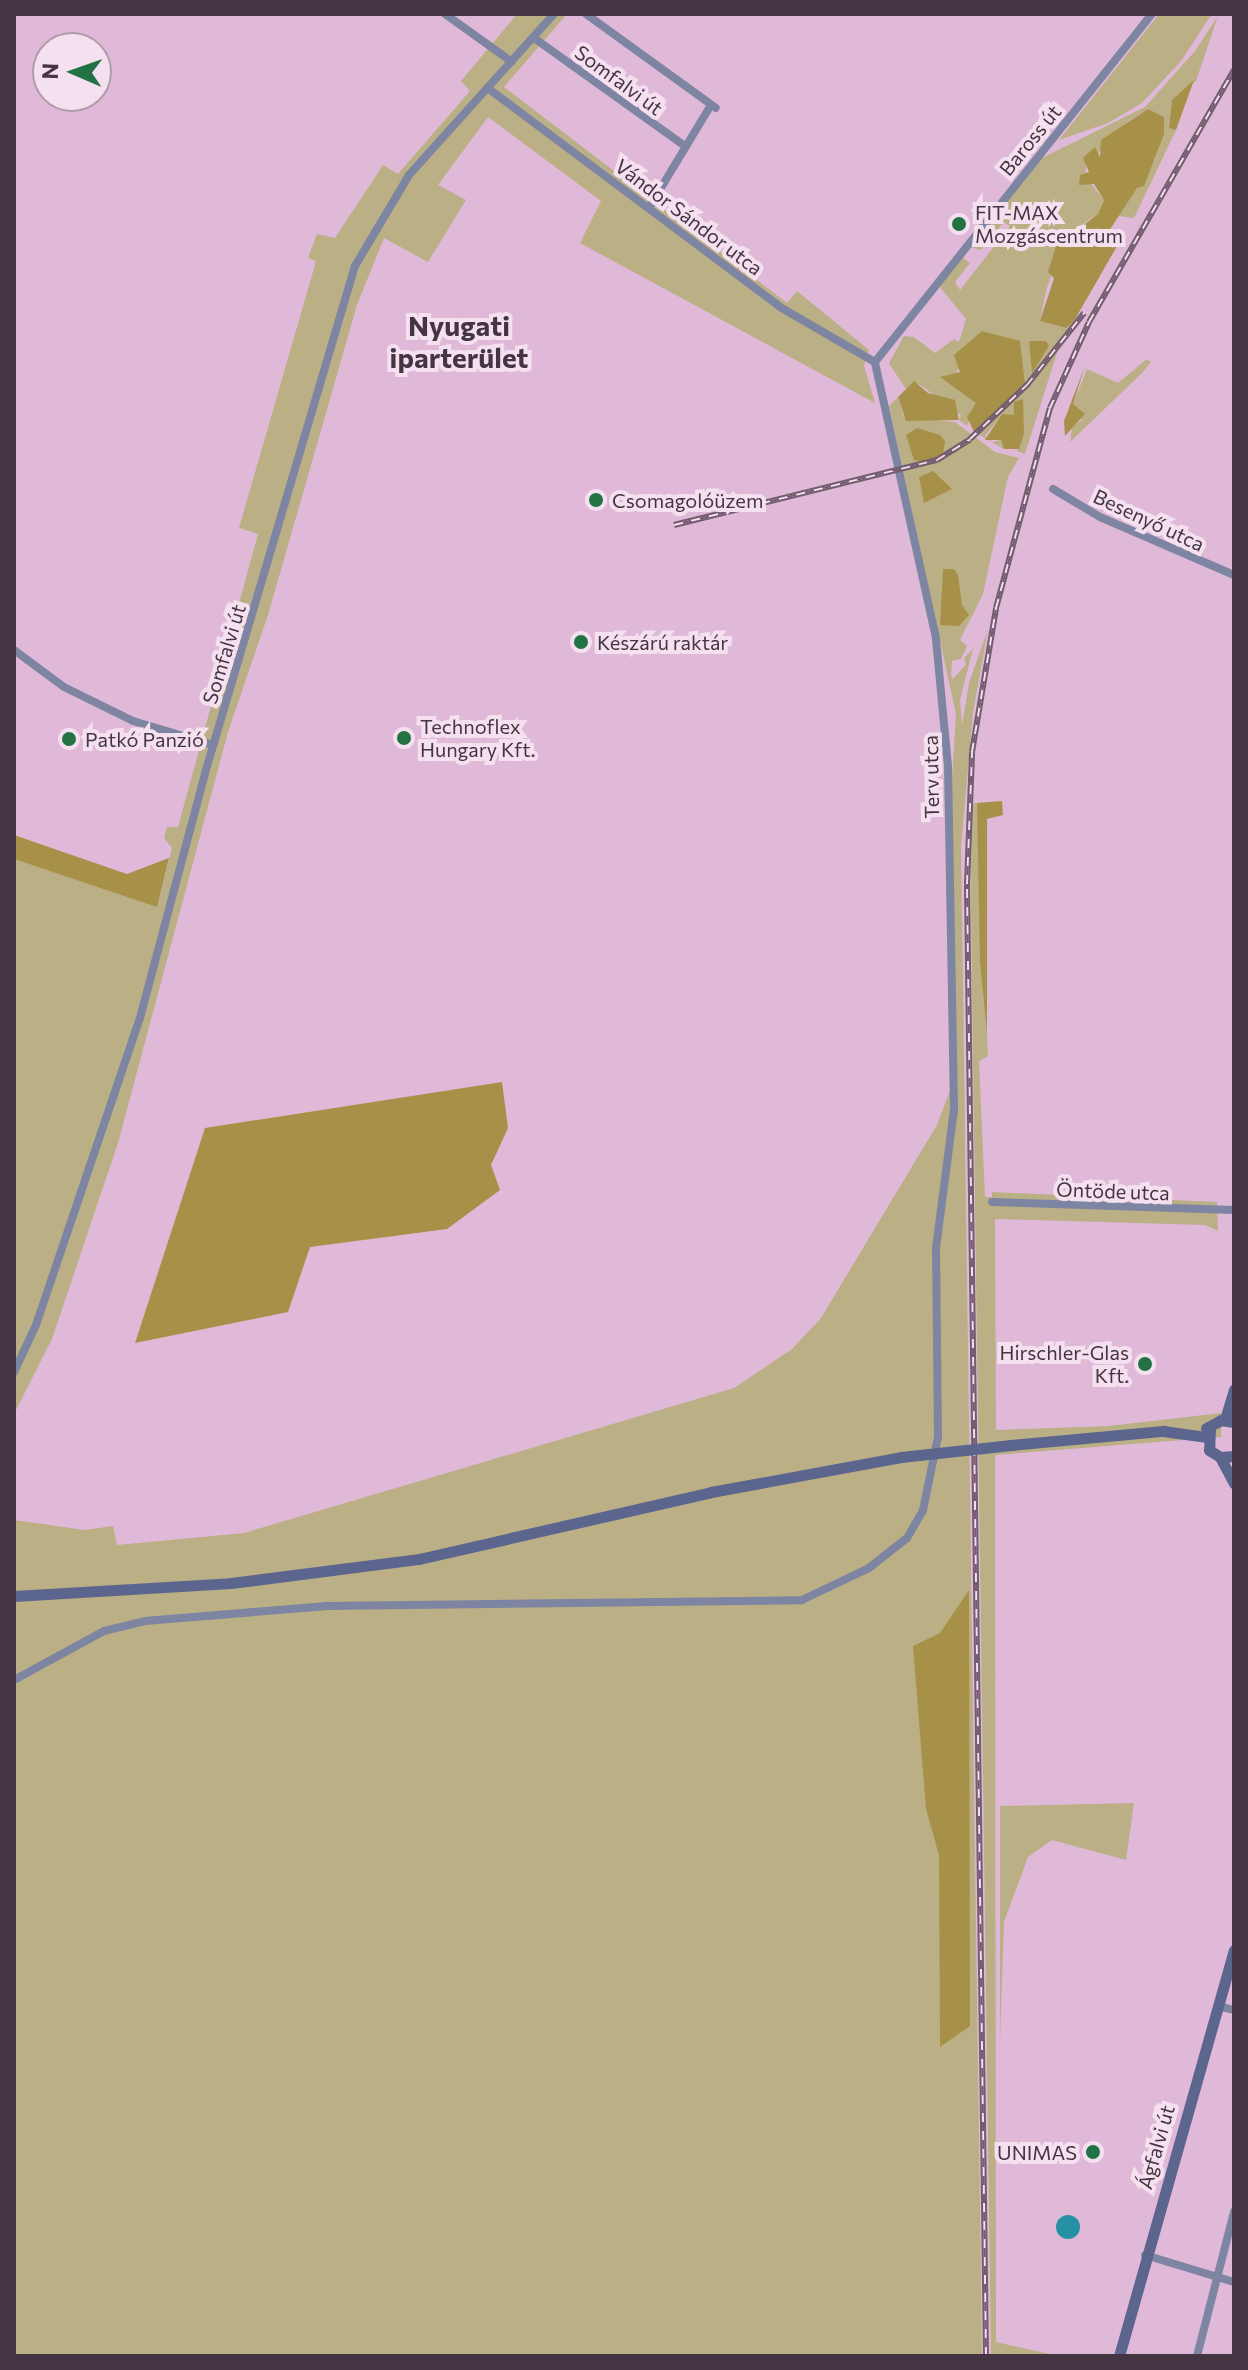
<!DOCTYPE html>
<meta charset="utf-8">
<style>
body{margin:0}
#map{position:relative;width:1248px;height:2370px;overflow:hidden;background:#e0b9d8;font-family:Commissioner,sans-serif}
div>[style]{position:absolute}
.green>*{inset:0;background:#bbaf85}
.forest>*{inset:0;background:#a79149}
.water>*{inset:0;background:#2691a5}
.round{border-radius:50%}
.street>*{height:8px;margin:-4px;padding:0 4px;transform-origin:4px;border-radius:4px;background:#7e85a2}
.secondary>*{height:11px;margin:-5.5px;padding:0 5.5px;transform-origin:5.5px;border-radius:5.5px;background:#5c658e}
.rail>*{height:6px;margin-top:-3px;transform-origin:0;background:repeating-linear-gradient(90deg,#f5e0f0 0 9px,#735c6f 0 18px);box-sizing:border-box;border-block:2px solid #735c6f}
.secondary-bridge>*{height:11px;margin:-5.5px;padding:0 5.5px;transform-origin:5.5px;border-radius:5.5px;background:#5c658e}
.dots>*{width:22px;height:22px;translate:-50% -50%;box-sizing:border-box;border:4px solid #f5e0f0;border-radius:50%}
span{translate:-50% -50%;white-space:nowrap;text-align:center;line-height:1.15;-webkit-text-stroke:8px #f5e0f0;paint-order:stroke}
.street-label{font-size:20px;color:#453542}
.poi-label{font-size:20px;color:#453542}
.left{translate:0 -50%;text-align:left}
.right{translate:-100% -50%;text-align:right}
.district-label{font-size:28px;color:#453542;font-weight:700}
.frame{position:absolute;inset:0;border:16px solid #453542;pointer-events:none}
.north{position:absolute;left:32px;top:32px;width:80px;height:80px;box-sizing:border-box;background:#f5e0f0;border:2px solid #af9caa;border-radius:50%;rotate:272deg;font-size:22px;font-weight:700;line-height:32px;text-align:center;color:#453542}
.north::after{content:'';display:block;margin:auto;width:28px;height:36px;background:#227243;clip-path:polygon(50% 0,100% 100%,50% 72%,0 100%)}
</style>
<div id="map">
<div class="green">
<div style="clip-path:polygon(517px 14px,567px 14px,504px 87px,787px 303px,797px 291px,869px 350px,864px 366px,875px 403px,580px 243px,601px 201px,488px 117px,438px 185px,466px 200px,428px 262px,384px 238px,357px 305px,268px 615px,228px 732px,118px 1143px,52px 1339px,14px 1414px,14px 859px,157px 906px,172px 848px,164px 838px,167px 827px,178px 827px,258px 534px,239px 528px,308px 289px,316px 261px,308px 258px,317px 234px,335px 238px,383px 165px,398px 174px,470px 91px,461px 81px)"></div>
<div style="clip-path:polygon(1159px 14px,1212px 14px,1181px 61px,1142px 103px,1108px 123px,1059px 140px)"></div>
<div style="clip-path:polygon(1218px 16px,1196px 81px,1172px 100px,1169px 128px,1176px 130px,1134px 218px,1118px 216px,1155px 159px,1163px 124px,1148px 109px,1127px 122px,1086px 167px,1085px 176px,1104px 200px,1098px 214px,1064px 236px,1046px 291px,1040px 321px,1065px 328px,1074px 321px,1061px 340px,1025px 454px,1017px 451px,1024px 434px,1014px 415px,1002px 415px,985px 436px,992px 442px,1001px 440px,1004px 449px,974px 432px,1001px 408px,1007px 339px,982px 331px,955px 375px,955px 385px,976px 403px,967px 426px,959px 420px,961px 415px,919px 384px,905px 388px,889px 363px,904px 336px,914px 337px,935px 353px,954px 339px,959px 342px,966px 319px,939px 286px,962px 257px,970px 263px,955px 282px,960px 290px,1010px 226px,1004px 222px,981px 250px,970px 247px,1040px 159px,1145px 107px,1195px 51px)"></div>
<div style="clip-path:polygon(1147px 359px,1151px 362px,1142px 373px,1070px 442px,1072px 427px,1082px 420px,1073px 404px,1087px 369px,1118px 383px)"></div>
<div style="clip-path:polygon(898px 397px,904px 417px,955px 422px,995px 452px,1019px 458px,1008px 477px,983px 594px,960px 640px,967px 646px,961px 659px,952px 661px,951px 676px,953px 679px,966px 664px,964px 658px,973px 649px,960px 700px,962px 725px,969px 683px,988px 629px,973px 713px,961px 847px,982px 2356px,14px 2356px,14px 1520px,85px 1530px,113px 1526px,117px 1545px,244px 1533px,734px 1388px,792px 1349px,821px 1318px,937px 1125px,954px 1080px,949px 1055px,953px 1026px,951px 796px,956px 714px,889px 406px)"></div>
<div style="clip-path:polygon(977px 803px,988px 1056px,979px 1061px,985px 1197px,992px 1197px,992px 1192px,1217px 1202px,1218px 1231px,1205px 1225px,995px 1219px,996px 1430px,1109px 1426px,1221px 1413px,1221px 1437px,995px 1455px,996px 2342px,1058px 2356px,991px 2356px,970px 840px,971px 804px)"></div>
<div style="clip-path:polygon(1134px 1803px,1126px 1860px,1052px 1840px,1028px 1857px,1004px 1922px,1000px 2041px,1000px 1806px)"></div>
</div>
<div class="forest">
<div style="clip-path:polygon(1194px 80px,1176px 130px,1169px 128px,1172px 100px)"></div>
<div style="clip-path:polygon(1148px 109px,1164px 117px,1164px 134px,1144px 186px,1137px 188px,1107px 234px,1120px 241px,1074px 321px,1066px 328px,1040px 321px,1054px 278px,1048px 272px,1056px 246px,1098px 214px,1104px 200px,1094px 184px,1079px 185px,1080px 175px,1089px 172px,1083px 158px,1095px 147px,1100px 157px,1101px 140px)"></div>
<div style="clip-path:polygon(982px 331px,1020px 341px,1025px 384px,974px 432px,967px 417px,976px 403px,940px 377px,960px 372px,954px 355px)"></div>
<div style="clip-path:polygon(1029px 341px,1046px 341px,1049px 346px,1032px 373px)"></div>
<div style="clip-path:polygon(1085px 366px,1073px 404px,1085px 414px,1065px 436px,1064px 421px)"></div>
<div style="clip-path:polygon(914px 381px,928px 393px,955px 400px,959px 420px,906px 421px,898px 397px)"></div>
<div style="clip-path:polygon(1023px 399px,1024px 434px,1019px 449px,1004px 449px,1001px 440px,985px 440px,1002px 414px,1014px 415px,1014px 402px)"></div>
<div style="clip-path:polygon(917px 428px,940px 435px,945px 441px,943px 454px,926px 462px,914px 460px,906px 435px)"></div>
<div style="clip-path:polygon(933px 471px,952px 489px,924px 503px,919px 477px)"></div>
<div style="clip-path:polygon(943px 569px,954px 569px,958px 575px,962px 605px,969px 615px,959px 626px,940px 625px)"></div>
<div style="clip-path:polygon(1002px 801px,1003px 815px,987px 819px,987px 1033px,980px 961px,977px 803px)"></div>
<div style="clip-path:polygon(14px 835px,127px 874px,169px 858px,157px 907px,14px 859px)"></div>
<div style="clip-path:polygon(502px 1082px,508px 1128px,491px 1165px,500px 1190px,447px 1229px,310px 1247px,288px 1312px,135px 1343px,205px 1128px)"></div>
<div style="clip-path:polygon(969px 1590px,970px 2026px,940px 2047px,939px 1855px,926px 1809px,913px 1646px,940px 1633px)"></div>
</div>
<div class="water">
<div class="round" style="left:1056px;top:2215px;width:24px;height:24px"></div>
</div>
<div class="street">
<div style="left:445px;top:14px;width:82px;rotate:35.6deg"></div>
<div style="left:586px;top:14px;width:160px;rotate:35.9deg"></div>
<div style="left:534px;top:38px;width:186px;rotate:35.6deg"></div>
<div style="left:489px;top:89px;width:364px;rotate:36.8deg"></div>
<div style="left:780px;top:307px;width:110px;rotate:30.1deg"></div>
<div style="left:650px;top:206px;width:118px;rotate:-58.9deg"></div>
<div style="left:875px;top:362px;width:445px;rotate:-51.5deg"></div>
<div style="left:1053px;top:489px;width:55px;rotate:30.8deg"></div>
<div style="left:1100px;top:517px;width:146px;rotate:23.4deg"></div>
<div style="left:14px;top:650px;width:62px;rotate:36.5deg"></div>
<div style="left:64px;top:687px;width:77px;rotate:26.2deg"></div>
<div style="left:133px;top:721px;width:84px;rotate:16.7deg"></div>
<div style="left:992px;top:1202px;width:242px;rotate:1.9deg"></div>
<div style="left:14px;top:1372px;width:52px;rotate:-64.9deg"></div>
<div style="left:36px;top:1325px;width:324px;rotate:-71.3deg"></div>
<div style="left:140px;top:1018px;width:253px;rotate:-75.1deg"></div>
<div style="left:205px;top:773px;width:529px;rotate:-73.52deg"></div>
<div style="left:355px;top:266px;width:106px;rotate:-59.3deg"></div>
<div style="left:409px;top:175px;width:217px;rotate:-48deg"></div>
<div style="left:14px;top:1680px;width:102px;rotate:-28.6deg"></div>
<div style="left:104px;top:1631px;width:42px;rotate:-13.7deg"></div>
<div style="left:145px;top:1621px;width:183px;rotate:-4.7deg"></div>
<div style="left:327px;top:1606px;width:475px;rotate:-0.7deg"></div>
<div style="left:802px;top:1600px;width:74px;rotate:-25.5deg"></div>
<div style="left:869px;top:1568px;width:48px;rotate:-38.3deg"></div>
<div style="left:907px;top:1538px;width:32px;rotate:-60deg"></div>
<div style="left:923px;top:1510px;width:75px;rotate:-78.4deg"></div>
<div style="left:938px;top:1437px;width:189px;rotate:-90.6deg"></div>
<div style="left:936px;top:1248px;width:139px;rotate:-82.6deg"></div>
<div style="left:954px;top:1110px;width:344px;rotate:-91deg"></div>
<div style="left:948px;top:766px;width:129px;rotate:-95.4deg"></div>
<div style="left:936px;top:638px;width:283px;rotate:-102.5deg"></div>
<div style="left:1221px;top:2007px;width:13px;rotate:13deg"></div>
<div style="left:1145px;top:2255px;width:93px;rotate:16.9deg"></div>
<div style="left:1197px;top:2356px;width:149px;rotate:-75.6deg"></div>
</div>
<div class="secondary">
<div style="left:1225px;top:1419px;width:31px;rotate:-73deg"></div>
<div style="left:1210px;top:1427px;width:23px;rotate:92deg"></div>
<div style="left:1209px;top:1450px;width:13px;rotate:32deg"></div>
<div style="left:1220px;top:1457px;width:14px;rotate:-4deg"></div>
<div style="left:1206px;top:1428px;width:17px;rotate:-28deg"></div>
<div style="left:1221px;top:1420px;width:13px;rotate:9deg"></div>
<div style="left:1011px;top:1445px;width:153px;rotate:-5.3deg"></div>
<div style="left:1163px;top:1431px;width:43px;rotate:7.9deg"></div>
<div style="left:1220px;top:1457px;width:30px;rotate:62deg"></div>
<div style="left:14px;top:1596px;width:217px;rotate:-3.4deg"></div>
<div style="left:231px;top:1583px;width:190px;rotate:-7.3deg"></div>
<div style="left:419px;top:1559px;width:300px;rotate:-12.9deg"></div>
<div style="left:711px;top:1492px;width:193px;rotate:-10.4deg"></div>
<div style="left:1119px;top:2356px;width:422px;rotate:-74.2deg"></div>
</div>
<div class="rail">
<div style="left:674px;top:525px;width:271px;rotate:-13.9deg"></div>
<div style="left:937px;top:460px;width:39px;rotate:-32deg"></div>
<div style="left:970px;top:439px;width:79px;rotate:-43.5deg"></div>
<div style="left:1027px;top:385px;width:92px;rotate:-51.6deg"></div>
<div style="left:986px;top:2356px;width:1472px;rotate:-90.74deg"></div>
<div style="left:967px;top:884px;width:132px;rotate:-87.8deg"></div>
<div style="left:972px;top:752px;width:146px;rotate:-80.5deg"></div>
<div style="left:996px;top:608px;width:207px;rotate:-74.9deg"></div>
<div style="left:1050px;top:408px;width:94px;rotate:-65.6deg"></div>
<div style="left:1089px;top:322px;width:291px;rotate:-60.1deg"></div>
</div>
<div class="secondary-bridge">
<div style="left:901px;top:1457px;width:111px;rotate:-6.2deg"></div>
</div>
<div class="dots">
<div style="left:959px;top:224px;background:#227243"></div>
<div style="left:596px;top:500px;background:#227243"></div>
<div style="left:581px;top:642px;background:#227243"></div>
<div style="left:404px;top:738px;background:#227243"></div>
<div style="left:69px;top:739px;background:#227243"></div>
<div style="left:1145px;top:1364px;background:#227243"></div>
<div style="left:1093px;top:2152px;background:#227243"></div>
</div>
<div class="street-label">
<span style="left:619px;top:80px;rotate:36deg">Somfalvi út</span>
<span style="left:1030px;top:140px;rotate:-51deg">Baross út</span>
<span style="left:689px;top:217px;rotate:37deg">Vándor Sándor utca</span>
<span style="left:1149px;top:520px;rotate:25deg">Besenyő utca</span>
<span style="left:224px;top:654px;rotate:-73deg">Somfalvi út</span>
<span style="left:931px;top:777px;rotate:-91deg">Terv utca</span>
<span style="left:1113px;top:1191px;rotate:2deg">Öntöde utca</span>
<span style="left:1156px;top:2147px;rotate:-74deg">Ágfalvi út</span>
</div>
<div class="poi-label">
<span class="left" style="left:975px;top:224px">FIT-MAX<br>Mozgáscentrum</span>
<span class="left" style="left:612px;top:500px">Csomagolóüzem</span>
<span class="left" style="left:597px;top:642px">Készárú raktár</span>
<span class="left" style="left:420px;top:738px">Technoflex<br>Hungary Kft.</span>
<span class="left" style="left:85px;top:739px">Patkó Panzió</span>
<span class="right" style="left:1129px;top:1364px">Hirschler-Glas<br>Kft.</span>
<span class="right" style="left:1077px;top:2152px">UNIMAS</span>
</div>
<div class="district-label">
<span style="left:459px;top:341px">Nyugati<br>iparterület</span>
</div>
<div class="frame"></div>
<div class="north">N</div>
</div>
